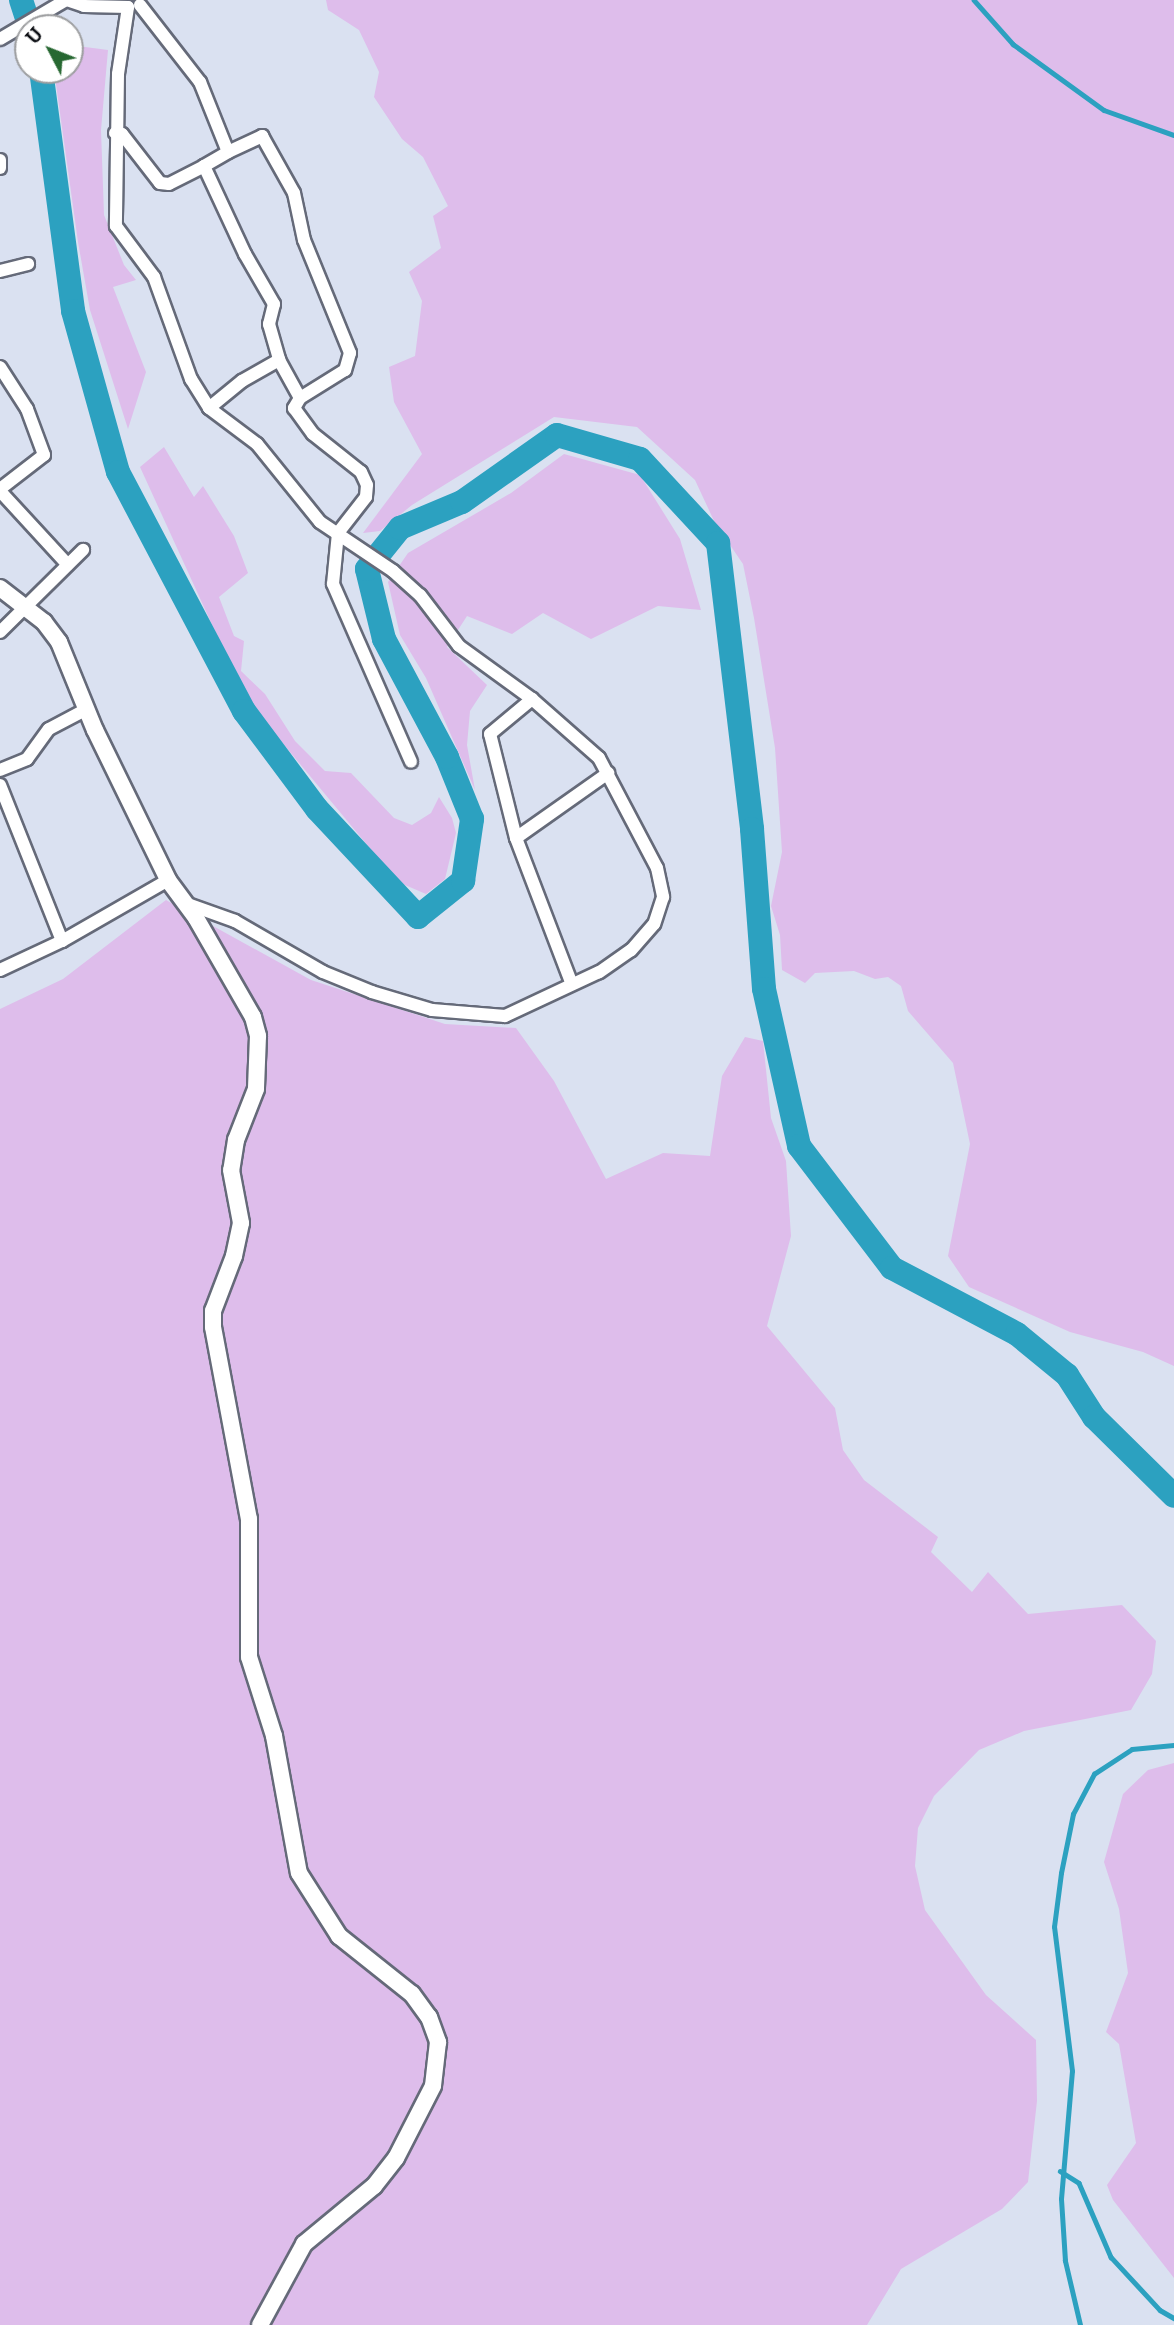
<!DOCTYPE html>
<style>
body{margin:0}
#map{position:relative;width:1174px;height:2325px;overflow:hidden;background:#dae1f1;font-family:Bitter,serif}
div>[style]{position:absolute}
.green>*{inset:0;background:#debdeb}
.stream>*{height:4.5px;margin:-2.25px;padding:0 2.25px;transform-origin:2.25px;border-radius:2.25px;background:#2ca1c0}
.river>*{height:24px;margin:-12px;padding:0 12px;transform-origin:12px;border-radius:12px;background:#2ca1c0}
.roads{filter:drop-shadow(2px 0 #656a79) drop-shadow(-2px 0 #656a79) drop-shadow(0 2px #656a79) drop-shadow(0 -2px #656a79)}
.minor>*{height:12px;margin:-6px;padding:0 6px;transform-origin:6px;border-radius:6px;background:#fff}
.tertiary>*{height:16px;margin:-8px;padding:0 8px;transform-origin:8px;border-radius:8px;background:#fff}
span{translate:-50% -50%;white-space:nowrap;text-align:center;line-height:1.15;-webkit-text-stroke:5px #fff;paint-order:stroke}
.north{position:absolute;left:14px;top:14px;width:70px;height:70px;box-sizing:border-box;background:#fff;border:2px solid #9d9ea0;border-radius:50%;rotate:312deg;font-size:19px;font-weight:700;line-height:28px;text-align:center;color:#0b0d12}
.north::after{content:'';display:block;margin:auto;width:24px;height:32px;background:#276832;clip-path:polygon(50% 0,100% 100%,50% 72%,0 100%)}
</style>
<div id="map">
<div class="green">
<div style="clip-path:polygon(326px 0,1174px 0,1174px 1366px,1143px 1352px,1070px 1332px,969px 1287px,948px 1256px,970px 1144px,953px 1063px,908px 1011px,901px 986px,888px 977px,875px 979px,854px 971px,815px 973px,805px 983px,782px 970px,780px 935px,771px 906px,782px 852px,775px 748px,754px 618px,743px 564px,715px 523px,695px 480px,637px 427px,554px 417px,412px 505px,380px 531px,363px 533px,422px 454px,394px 402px,389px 367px,415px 356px,422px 301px,409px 272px,441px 248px,433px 216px,448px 206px,423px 157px,402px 139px,374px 97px,379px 72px,359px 30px,328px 10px)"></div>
<div style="clip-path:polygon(70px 45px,108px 50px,101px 130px,104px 215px,124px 265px,136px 280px,113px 287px,146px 372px,128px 429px,90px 310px,78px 242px,54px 70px,70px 70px)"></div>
<div style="clip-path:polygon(164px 447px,194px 497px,203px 486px,234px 536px,248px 573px,219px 597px,234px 636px,244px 641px,241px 671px,265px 694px,295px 741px,325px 771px,351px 773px,394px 818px,412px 825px,431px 813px,439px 797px,452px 818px,456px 833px,445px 879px,426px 894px,398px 882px,246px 699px,140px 467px)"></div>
<div style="clip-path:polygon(564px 454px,640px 475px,680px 539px,701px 610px,658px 606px,591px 639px,543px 613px,512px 634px,467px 616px,447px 647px,487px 685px,470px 711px,467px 745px,475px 790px,426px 678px,400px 635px,388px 582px,408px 553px,511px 493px)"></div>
<div style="clip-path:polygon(166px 900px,311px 980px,445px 1024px,516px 1028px,554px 1081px,606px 1179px,663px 1153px,710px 1156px,722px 1076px,745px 1037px,763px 1041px,771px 1118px,786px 1161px,791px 1236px,767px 1326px,835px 1408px,843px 1450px,864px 1480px,938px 1537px,931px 1552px,972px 1592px,988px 1572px,1028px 1614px,1122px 1605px,1156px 1641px,1152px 1674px,1131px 1710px,1024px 1731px,979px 1750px,934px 1796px,918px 1828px,915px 1866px,925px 1910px,986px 1995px,1036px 2040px,1037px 2101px,1028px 2182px,1002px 2209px,901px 2269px,867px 2325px,0 2325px,0 1009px,63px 979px)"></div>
<div style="clip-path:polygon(1174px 1763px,1174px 2278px,1113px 2200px,1107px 2185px,1136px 2143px,1119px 2044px,1106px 2032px,1128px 1973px,1119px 1909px,1104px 1862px,1123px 1794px,1148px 1770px)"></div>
</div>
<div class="stream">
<div style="left:974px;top:0;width:59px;rotate:48.4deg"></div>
<div style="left:1013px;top:44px;width:112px;rotate:36deg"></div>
<div style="left:1104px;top:110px;width:74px;rotate:19.7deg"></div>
<div style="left:1060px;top:2171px;width:22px;rotate:32deg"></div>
<div style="left:1079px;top:2183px;width:81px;rotate:66.6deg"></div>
<div style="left:1111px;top:2257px;width:72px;rotate:47.2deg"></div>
<div style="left:1160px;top:2310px;width:16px;rotate:30deg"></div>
<div style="left:1080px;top:2325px;width:66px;rotate:-103.2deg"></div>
<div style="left:1065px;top:2261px;width:62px;rotate:-93.7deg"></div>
<div style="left:1061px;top:2199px;width:128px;rotate:-85.1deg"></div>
<div style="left:1072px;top:2071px;width:145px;rotate:-97.1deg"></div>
<div style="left:1054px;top:1927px;width:54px;rotate:-82.6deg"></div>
<div style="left:1061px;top:1873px;width:60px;rotate:-78.5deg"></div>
<div style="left:1073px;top:1814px;width:45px;rotate:-62.3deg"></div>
<div style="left:1094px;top:1774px;width:45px;rotate:-33.3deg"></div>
<div style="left:1132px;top:1749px;width:42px;rotate:-5.4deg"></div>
</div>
<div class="river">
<div style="left:21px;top:0;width:29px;rotate:72deg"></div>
<div style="left:41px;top:70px;width:243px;rotate:82.4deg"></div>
<div style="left:73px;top:311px;width:167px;rotate:74.4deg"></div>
<div style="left:118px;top:472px;width:270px;rotate:62.2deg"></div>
<div style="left:244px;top:711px;width:122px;rotate:53.3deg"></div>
<div style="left:317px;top:809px;width:148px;rotate:46.9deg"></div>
<div style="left:418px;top:917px;width:58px;rotate:-38.7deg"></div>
<div style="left:463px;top:881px;width:63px;rotate:-81.7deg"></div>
<div style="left:472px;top:819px;width:67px;rotate:-112deg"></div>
<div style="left:447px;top:757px;width:134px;rotate:-118.1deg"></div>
<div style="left:384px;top:639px;width:72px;rotate:-103.7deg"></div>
<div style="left:367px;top:569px;width:53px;rotate:-51.2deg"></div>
<div style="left:400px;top:528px;width:67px;rotate:-22.8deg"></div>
<div style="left:462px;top:502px;width:116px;rotate:-35.2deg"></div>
<div style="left:557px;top:435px;width:86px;rotate:16.1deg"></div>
<div style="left:640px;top:459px;width:115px;rotate:47.1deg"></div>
<div style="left:718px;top:543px;width:288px;rotate:83.2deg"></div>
<div style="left:752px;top:829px;width:160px;rotate:85.7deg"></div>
<div style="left:764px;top:989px;width:161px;rotate:77.4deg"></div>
<div style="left:799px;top:1146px;width:153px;rotate:52.7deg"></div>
<div style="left:892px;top:1268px;width:141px;rotate:27.8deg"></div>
<div style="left:1017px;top:1334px;width:65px;rotate:39.4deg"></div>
<div style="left:1067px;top:1375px;width:50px;rotate:57.3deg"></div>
<div style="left:1094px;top:1417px;width:112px;rotate:44.6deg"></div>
</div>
<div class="roads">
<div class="minor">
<div style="left:67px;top:0;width:18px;rotate:19deg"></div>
<div style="left:84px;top:6px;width:44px;rotate:1.3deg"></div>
<div style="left:128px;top:7px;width:68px;rotate:98.5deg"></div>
<div style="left:118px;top:74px;width:152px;rotate:90.8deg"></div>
<div style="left:116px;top:226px;width:64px;rotate:53.3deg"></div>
<div style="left:154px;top:277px;width:109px;rotate:70.1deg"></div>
<div style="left:191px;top:379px;width:34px;rotate:58deg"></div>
<div style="left:209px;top:408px;width:60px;rotate:36.9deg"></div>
<div style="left:257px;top:444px;width:100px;rotate:51.1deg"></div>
<div style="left:320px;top:522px;width:88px;rotate:33.9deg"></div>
<div style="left:393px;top:571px;width:36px;rotate:42deg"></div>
<div style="left:420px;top:595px;width:64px;rotate:52.6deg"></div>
<div style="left:459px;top:646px;width:90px;rotate:36deg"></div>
<div style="left:532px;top:699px;width:89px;rotate:41.4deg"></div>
<div style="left:599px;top:758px;width:124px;rotate:62.2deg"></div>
<div style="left:657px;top:868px;width:30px;rotate:78deg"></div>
<div style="left:663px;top:897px;width:28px;rotate:108deg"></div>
<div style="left:654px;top:924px;width:35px;rotate:131deg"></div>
<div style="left:631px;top:950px;width:39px;rotate:145deg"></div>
<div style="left:599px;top:972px;width:104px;rotate:154.9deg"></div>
<div style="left:505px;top:1016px;width:73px;rotate:-175.3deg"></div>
<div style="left:432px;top:1010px;width:63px;rotate:-163.3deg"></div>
<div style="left:372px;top:992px;width:53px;rotate:-157.8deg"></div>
<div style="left:323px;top:972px;width:102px;rotate:-149.9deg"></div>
<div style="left:235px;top:921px;width:53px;rotate:-160.2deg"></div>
<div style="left:140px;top:5px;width:98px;rotate:52.1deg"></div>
<div style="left:200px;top:82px;width:75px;rotate:68.2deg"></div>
<div style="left:228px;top:152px;width:38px;rotate:-25deg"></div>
<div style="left:262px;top:136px;width:65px;rotate:60.7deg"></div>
<div style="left:294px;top:193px;width:48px;rotate:78deg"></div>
<div style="left:304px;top:240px;width:122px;rotate:67.8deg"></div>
<div style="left:350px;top:353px;width:18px;rotate:106deg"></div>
<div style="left:345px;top:370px;width:53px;rotate:148.1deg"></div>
<div style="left:300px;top:398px;width:12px;rotate:121deg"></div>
<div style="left:294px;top:408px;width:32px;rotate:54deg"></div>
<div style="left:313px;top:434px;width:61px;rotate:38.4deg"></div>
<div style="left:361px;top:472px;width:14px;rotate:65deg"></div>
<div style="left:367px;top:485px;width:12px;rotate:95deg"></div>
<div style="left:366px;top:497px;width:46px;rotate:127.9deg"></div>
<div style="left:338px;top:533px;width:51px;rotate:95.6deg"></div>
<div style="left:333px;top:584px;width:194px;rotate:66.3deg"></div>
<div style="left:0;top:39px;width:77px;rotate:-30.6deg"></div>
<div style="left:115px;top:133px;width:7px;rotate:8deg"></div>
<div style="left:122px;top:134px;width:62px;rotate:52.2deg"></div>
<div style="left:160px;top:183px;width:9px;rotate:6deg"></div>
<div style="left:169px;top:184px;width:39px;rotate:-27deg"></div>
<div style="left:204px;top:166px;width:97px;rotate:65deg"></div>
<div style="left:245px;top:254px;width:58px;rotate:59.9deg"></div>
<div style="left:274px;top:304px;width:21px;rotate:104deg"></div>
<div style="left:269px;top:324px;width:37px;rotate:74deg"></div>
<div style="left:0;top:160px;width:8px;rotate:90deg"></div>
<div style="left:204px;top:166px;width:28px;rotate:-30deg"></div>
<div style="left:0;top:271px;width:29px;rotate:-14deg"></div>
<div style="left:0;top:367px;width:50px;rotate:57.3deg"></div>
<div style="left:27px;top:409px;width:49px;rotate:69.7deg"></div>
<div style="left:44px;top:455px;width:56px;rotate:142.3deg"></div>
<div style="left:209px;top:408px;width:43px;rotate:-39.3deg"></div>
<div style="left:242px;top:381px;width:43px;rotate:-29.6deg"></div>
<div style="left:279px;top:360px;width:43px;rotate:61.1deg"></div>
<div style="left:0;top:491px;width:100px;rotate:47.4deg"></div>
<div style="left:0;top:632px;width:117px;rotate:-44.7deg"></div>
<div style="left:0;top:770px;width:29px;rotate:-22deg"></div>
<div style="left:27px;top:759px;width:37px;rotate:-54deg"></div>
<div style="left:49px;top:729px;width:41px;rotate:-27.8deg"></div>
<div style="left:0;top:785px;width:168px;rotate:68.3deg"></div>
<div style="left:62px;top:941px;width:122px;rotate:-29.9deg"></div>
<div style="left:516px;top:838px;width:107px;rotate:-104deg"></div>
<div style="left:490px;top:734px;width:55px;rotate:-39.8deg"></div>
<div style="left:0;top:970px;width:68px;rotate:-25.1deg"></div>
<div style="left:571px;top:982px;width:154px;rotate:-110.9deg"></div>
<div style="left:516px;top:838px;width:113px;rotate:-35.2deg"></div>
</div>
<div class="tertiary">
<div style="left:0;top:588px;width:56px;rotate:37.7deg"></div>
<div style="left:44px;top:622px;width:25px;rotate:53deg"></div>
<div style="left:59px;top:642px;width:95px;rotate:67.8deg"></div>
<div style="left:95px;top:730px;width:167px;rotate:64deg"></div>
<div style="left:168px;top:880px;width:47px;rotate:53.6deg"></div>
<div style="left:196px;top:918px;width:114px;rotate:60.1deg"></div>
<div style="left:253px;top:1017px;width:20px;rotate:75deg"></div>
<div style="left:258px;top:1036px;width:53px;rotate:92.2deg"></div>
<div style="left:256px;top:1089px;width:55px;rotate:111.4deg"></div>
<div style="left:236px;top:1140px;width:30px;rotate:99deg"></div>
<div style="left:231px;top:1170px;width:54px;rotate:79.3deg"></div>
<div style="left:241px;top:1223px;width:34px;rotate:102deg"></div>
<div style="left:234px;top:1256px;width:59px;rotate:110.9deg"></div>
<div style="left:213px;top:1311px;width:16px;rotate:90deg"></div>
<div style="left:213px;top:1327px;width:195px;rotate:79.4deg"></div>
<div style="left:249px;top:1519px;width:138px;rotate:90deg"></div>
<div style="left:249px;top:1657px;width:83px;rotate:72.4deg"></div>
<div style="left:274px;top:1736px;width:139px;rotate:79.7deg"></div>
<div style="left:299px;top:1873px;width:75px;rotate:57.6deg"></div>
<div style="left:339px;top:1936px;width:93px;rotate:38.5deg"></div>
<div style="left:412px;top:1994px;width:29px;rotate:54deg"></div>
<div style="left:429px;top:2017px;width:27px;rotate:70deg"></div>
<div style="left:438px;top:2042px;width:44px;rotate:96.5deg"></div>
<div style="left:433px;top:2086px;width:81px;rotate:117.2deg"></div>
<div style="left:396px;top:2158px;width:36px;rotate:128deg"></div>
<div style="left:374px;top:2186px;width:91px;rotate:140.4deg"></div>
<div style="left:304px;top:2244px;width:92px;rotate:118.5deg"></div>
</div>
</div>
<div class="north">U</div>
</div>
